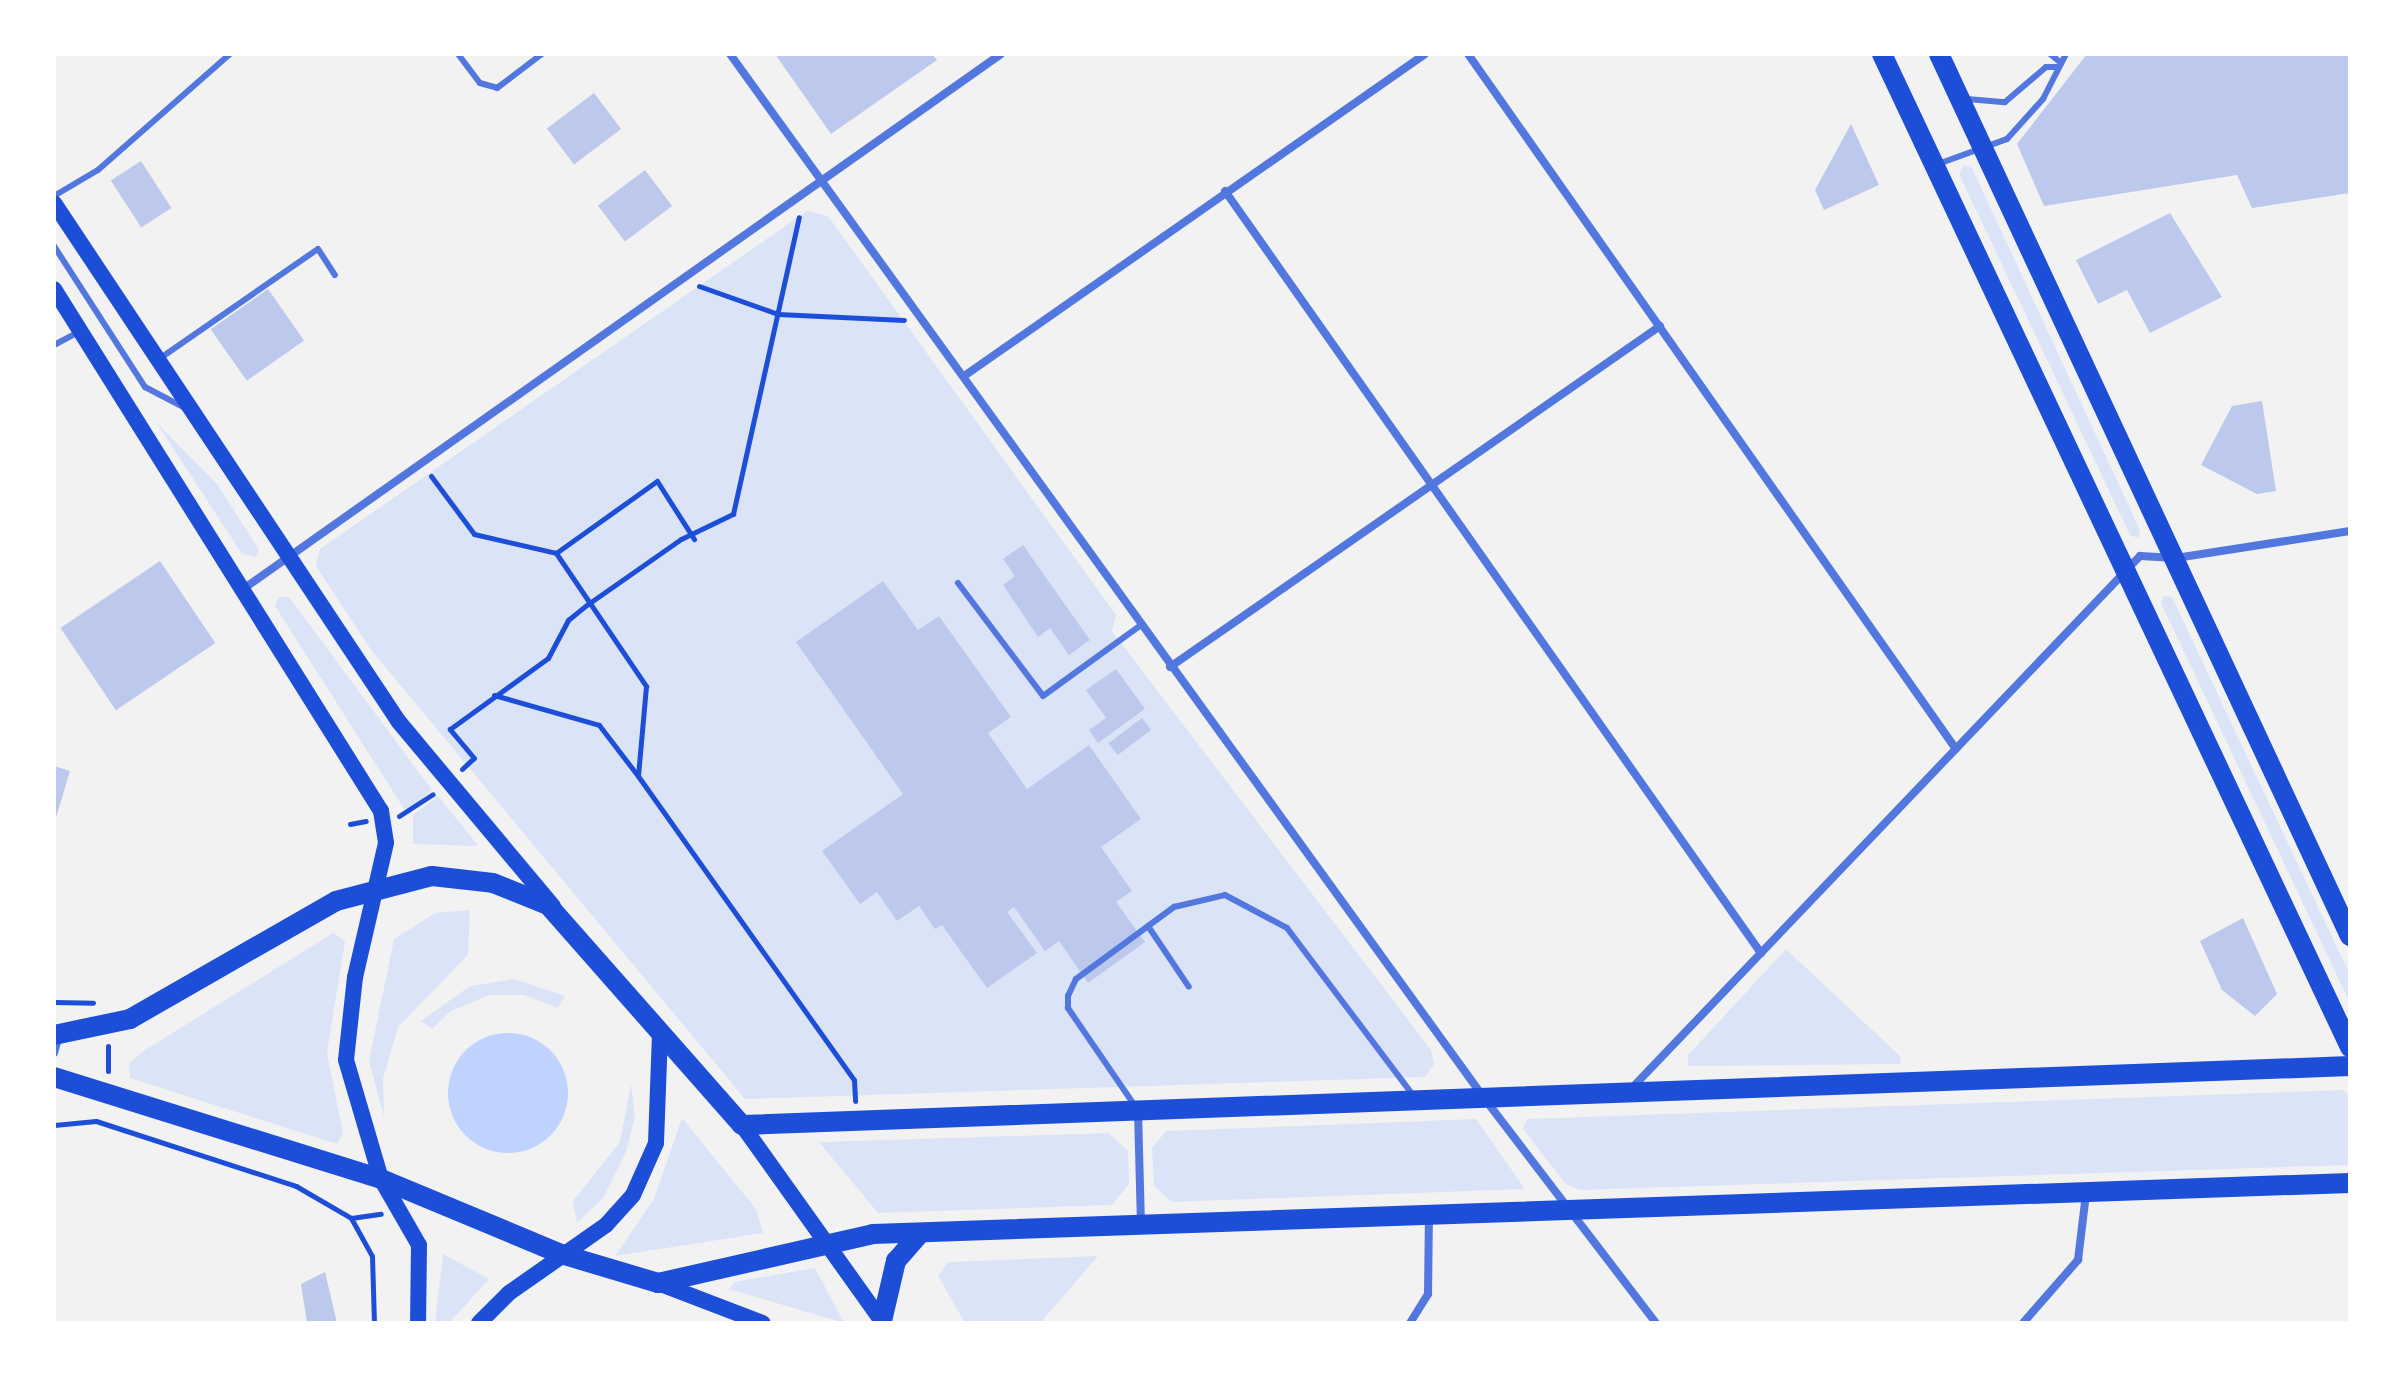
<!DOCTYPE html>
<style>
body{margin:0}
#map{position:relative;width:2404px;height:1377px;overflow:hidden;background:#f2f2f2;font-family:Literata,serif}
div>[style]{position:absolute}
.green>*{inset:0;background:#dbe4f7}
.water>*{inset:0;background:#bfd3fe}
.round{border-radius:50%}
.building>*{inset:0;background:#bdc9ec;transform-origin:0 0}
.path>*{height:5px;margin:-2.5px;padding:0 2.5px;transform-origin:2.5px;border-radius:2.5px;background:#1d4ed8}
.service>*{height:6px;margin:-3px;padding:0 3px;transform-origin:3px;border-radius:3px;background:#5277de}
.minor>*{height:8px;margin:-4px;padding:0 4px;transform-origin:4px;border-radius:4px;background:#5277de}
.secondary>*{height:16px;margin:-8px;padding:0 8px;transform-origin:8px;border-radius:8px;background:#1d4ed8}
.primary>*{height:20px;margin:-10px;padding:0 10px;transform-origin:10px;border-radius:10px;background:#1d4ed8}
span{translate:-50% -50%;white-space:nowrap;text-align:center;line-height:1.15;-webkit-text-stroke:6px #fff;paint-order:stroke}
.frame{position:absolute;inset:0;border:56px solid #fff;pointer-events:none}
</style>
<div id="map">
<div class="green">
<div style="clip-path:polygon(1964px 165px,1972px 168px,2140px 530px,2138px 538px,2130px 535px,1959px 174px)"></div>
<div style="clip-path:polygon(807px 211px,828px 216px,1116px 615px,1112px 631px,1431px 1050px,1434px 1064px,1425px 1077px,745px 1099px,371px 650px,316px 566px,320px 549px)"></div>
<div style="clip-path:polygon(156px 422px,218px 485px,259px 550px,256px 557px,242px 554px)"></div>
<div style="clip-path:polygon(2164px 596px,2172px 597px,2350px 975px,2350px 1003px,2161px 603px)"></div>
<div style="clip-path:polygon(279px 597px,289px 597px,432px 790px,406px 812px,275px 606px)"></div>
<div style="clip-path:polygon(438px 796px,477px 844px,475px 846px,413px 844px,413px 815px)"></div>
<div style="clip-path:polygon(470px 910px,468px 955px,398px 1027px,383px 1079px,384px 1117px,369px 1061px,394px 939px,435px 913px)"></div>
<div style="clip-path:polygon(333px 933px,345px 941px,327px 1053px,343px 1134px,337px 1144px,130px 1078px,129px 1064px,142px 1052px)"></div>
<div style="clip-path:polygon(1786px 949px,1900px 1056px,1901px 1064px,1688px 1066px,1688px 1055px)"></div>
<div style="clip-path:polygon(514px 979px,565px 996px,558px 1008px,524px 995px,489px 995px,451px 1011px,432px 1029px,421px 1021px,470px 986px)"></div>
<div style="clip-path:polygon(631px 1084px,635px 1116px,626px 1152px,604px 1197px,577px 1223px,573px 1201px,620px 1142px)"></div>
<div style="clip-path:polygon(2343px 1090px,2350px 1097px,2350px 1165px,1580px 1190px,1566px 1184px,1523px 1129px,1527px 1119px)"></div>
<div style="clip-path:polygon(682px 1118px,756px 1209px,763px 1233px,615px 1256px,654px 1199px)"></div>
<div style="clip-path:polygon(1476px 1119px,1525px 1189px,1172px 1202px,1154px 1186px,1152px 1148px,1166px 1131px)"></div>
<div style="clip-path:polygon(1109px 1133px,1128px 1151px,1129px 1184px,1112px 1205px,878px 1213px,819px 1142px)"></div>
<div style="clip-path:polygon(443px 1254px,489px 1279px,449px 1323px,435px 1323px)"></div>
<div style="clip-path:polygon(1098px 1256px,1040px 1323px,965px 1323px,938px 1276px,948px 1262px)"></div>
<div style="clip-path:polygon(815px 1268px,844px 1323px,729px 1289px,735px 1282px)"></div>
</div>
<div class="water">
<div class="round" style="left:448px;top:1033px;width:120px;height:120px"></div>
</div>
<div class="building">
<div style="clip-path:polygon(775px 54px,932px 54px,937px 60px,831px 134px)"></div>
<div style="clip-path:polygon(2087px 54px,2350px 54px,2350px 193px,2252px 208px,2237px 175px,2044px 206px,2017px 144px)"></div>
<div style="left:594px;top:93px;width:45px;height:59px;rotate:53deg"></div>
<div style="clip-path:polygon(1851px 124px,1879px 185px,1824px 210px,1815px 190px)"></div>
<div style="left:141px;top:161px;width:56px;height:36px;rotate:57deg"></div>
<div style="left:645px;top:170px;width:45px;height:59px;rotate:53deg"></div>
<div style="clip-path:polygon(2170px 213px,2222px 297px,2150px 333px,2127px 290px,2098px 304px,2076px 260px)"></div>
<div style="left:268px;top:289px;width:63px;height:70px;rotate:55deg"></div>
<div style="clip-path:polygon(2262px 401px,2276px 491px,2257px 494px,2201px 465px,2232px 406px)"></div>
<div style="clip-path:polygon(1023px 545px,1090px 640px,1069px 655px,1050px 628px,1038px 637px,1003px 585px,1015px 576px,1003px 559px)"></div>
<div style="left:160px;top:561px;width:99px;height:120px;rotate:56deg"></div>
<div style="clip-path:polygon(883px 581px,918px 630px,939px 616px,1011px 717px,988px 733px,1027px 789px,1089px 745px,1141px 819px,1101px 847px,1132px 891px,1116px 902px,1145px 942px,1088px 983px,1059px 941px,1045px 951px,1014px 907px,1007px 912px,1037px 953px,987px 988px,942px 925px,935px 929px,919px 906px,897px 921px,877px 892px,860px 904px,822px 851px,903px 794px,796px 642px)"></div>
<div style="clip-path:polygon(1116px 669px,1145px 709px,1098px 743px,1089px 730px,1106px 718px,1086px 690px)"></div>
<div style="left:1142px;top:718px;width:15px;height:42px;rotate:53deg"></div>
<div style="clip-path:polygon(54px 766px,70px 771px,55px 821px,54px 821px)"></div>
<div style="clip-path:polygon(2243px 918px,2277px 994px,2255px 1016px,2222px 990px,2200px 941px)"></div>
<div style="clip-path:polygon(325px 1272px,337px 1323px,307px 1323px,301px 1284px)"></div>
</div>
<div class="path">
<div style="left:699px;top:286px;width:84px;rotate:19.5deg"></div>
<div style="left:778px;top:314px;width:126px;rotate:2.7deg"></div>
<div style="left:431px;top:476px;width:72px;rotate:53.4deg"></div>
<div style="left:474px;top:534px;width:84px;rotate:13deg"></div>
<div style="left:556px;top:553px;width:161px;rotate:55.9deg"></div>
<div style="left:646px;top:686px;width:90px;rotate:95.1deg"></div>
<div style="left:638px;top:776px;width:373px;rotate:54.6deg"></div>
<div style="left:854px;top:1080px;width:21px;rotate:87deg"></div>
<div style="left:556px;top:553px;width:124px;rotate:-35.5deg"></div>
<div style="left:657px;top:481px;width:69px;rotate:57.5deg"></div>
<div style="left:494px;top:695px;width:109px;rotate:15.9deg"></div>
<div style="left:599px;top:725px;width:64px;rotate:52.6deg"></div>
<div style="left:462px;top:769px;width:16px;rotate:-43deg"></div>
<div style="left:474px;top:758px;width:38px;rotate:-130deg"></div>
<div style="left:450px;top:729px;width:121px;rotate:-35.9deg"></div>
<div style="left:548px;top:658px;width:43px;rotate:-62.2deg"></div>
<div style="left:568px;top:620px;width:26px;rotate:-39deg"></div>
<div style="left:588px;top:604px;width:113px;rotate:-35deg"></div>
<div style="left:681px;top:539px;width:58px;rotate:-25.7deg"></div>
<div style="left:733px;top:514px;width:304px;rotate:-77.5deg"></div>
<div style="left:399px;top:816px;width:40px;rotate:-32.9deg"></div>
<div style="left:350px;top:824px;width:16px;rotate:-11deg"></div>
<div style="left:54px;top:1002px;width:39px;rotate:1deg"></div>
<div style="left:108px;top:1046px;width:25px;rotate:90deg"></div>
<div style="left:54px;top:1125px;width:42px;rotate:-5.4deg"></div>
<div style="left:96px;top:1121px;width:210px;rotate:18deg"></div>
<div style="left:296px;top:1186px;width:64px;rotate:30.2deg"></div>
<div style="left:351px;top:1218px;width:30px;rotate:-8deg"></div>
<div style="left:351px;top:1218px;width:43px;rotate:61.1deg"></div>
<div style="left:372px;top:1256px;width:67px;rotate:88.3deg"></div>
</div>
<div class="service">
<div style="left:458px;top:54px;width:36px;rotate:53deg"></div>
<div style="left:480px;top:83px;width:18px;rotate:16deg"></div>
<div style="left:497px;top:88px;width:56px;rotate:-37.1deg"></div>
<div style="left:2050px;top:54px;width:13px;rotate:39deg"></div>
<div style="left:1967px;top:99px;width:38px;rotate:5deg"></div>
<div style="left:2005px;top:102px;width:54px;rotate:-40.5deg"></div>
<div style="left:2046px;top:67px;width:11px"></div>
<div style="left:1938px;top:164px;width:73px;rotate:-19.9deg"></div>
<div style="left:2007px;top:139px;width:54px;rotate:-48deg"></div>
<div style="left:2043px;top:99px;width:51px;rotate:-62.9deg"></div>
<div style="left:54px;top:196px;width:51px;rotate:-30.6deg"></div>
<div style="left:98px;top:170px;width:176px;rotate:-41.3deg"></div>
<div style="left:54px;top:246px;width:168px;rotate:57.2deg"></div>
<div style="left:145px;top:387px;width:45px;rotate:27.7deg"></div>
<div style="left:54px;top:345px;width:27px;rotate:-28deg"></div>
<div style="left:159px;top:359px;width:193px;rotate:-34.7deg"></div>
<div style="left:318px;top:249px;width:31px;rotate:57deg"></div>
<div style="left:958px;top:583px;width:141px;rotate:53deg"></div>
<div style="left:1043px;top:696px;width:121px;rotate:-35.9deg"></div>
<div style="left:1148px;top:926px;width:73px;rotate:56.1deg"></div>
<div style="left:1135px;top:1106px;width:119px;rotate:-124.4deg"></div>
<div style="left:1068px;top:1008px;width:12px;rotate:-90deg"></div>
<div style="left:1068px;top:996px;width:19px;rotate:-65deg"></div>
<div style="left:1076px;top:979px;width:122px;rotate:-36.3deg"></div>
<div style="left:1174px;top:907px;width:52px;rotate:-13.2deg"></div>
<div style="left:1225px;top:895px;width:70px;rotate:28deg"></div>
<div style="left:1287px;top:928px;width:209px;rotate:53deg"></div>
</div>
<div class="minor">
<div style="left:730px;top:54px;width:1288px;rotate:54.16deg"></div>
<div style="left:1484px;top:1098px;width:283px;rotate:52.6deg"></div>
<div style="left:1468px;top:54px;width:849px;rotate:54.93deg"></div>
<div style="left:1225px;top:191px;width:932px;rotate:54.88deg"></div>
<div style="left:967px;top:374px;width:559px;rotate:-34.94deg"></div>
<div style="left:246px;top:587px;width:924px;rotate:-35.22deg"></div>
<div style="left:1170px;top:667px;width:597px;rotate:-34.83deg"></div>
<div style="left:54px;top:1053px;width:18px;rotate:-74deg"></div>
<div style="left:1631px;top:1089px;width:737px;rotate:-46.32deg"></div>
<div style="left:2140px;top:556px;width:36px;rotate:3deg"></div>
<div style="left:2176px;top:558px;width:176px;rotate:-8.8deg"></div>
<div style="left:1138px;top:1111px;width:113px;rotate:88.5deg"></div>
<div style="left:1410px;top:1323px;width:34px;rotate:-58deg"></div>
<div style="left:1428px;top:1294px;width:80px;rotate:-89.3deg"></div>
<div style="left:2023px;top:1323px;width:84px;rotate:-48.9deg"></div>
<div style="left:2078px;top:1260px;width:66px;rotate:-83.1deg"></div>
</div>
<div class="secondary">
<div style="left:54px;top:203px;width:623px;rotate:56.39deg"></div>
<div style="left:399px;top:722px;width:240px;rotate:50.1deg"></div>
<div style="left:54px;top:289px;width:616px;rotate:57.94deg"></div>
<div style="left:381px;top:811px;width:32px;rotate:81deg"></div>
<div style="left:386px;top:843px;width:138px;rotate:103deg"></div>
<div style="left:355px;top:977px;width:83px;rotate:96.2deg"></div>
<div style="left:346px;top:1060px;width:124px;rotate:73.6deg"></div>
<div style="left:381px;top:1179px;width:76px;rotate:60.1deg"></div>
<div style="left:419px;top:1245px;width:78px;rotate:90.7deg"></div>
<div style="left:742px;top:1125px;width:243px;rotate:54.5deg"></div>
<div style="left:658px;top:1283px;width:112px;rotate:20.9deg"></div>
<div style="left:479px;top:1323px;width:42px;rotate:-45deg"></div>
<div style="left:509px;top:1293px;width:118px;rotate:-35deg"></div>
<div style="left:606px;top:1225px;width:40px;rotate:-48deg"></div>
<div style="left:633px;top:1195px;width:57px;rotate:-66.1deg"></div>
<div style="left:656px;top:1143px;width:111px;rotate:-87.9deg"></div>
</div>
<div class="primary">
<div style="left:1882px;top:54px;width:1098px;rotate:64.77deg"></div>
<div style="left:1939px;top:54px;width:973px;rotate:65.02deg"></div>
<div style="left:54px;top:1035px;width:78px;rotate:-11.9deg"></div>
<div style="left:130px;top:1019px;width:237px;rotate:-29.8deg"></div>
<div style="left:336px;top:901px;width:99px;rotate:-14.6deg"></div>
<div style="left:432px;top:876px;width:61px;rotate:6.5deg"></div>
<div style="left:493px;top:883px;width:59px;rotate:21.8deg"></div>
<div style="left:548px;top:905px;width:293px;rotate:48.6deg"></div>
<div style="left:742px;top:1125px;width:1609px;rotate:-2.1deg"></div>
<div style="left:54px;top:1077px;width:343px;rotate:17.3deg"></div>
<div style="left:381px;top:1179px;width:195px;rotate:22.6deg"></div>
<div style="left:561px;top:1254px;width:101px;rotate:16.6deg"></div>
<div style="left:658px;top:1283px;width:221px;rotate:-12.8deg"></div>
<div style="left:873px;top:1234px;width:1478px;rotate:-1.98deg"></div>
<div style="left:882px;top:1321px;width:62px;rotate:-76.9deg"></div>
<div style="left:896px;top:1261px;width:37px;rotate:-49deg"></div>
</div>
<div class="frame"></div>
</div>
